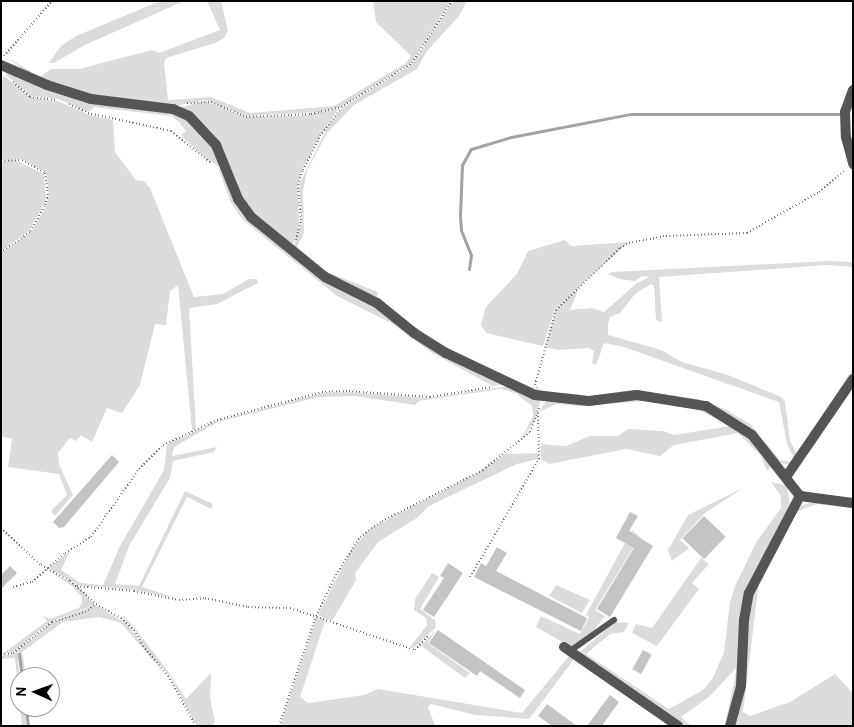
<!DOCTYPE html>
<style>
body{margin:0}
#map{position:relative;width:854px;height:727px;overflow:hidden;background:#fff;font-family:Cabin,sans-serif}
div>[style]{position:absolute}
.green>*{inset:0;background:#dcdcdc}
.stream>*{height:3px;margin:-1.5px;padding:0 1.5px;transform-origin:1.5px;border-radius:1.5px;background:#a3a3a3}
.building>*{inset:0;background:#c4c4c4;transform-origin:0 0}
.path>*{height:2px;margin-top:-1px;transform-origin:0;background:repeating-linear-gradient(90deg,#777 0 1px,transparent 0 3.5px)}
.lane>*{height:6px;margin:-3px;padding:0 3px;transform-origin:3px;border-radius:3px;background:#555}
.street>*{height:10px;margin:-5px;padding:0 5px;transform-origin:5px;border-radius:5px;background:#555}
span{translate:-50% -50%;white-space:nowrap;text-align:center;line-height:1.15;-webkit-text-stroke:5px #fff;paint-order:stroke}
.frame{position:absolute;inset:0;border:2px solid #000;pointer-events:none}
.north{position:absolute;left:10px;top:667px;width:50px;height:50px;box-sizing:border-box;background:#fff;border:1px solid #999;border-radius:50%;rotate:272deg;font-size:14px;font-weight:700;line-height:20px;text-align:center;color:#000}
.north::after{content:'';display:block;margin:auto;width:18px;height:22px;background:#000;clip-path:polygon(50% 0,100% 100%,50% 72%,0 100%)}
</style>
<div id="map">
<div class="green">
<div style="clip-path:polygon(160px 1px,184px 1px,85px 45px,54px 63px,49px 63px,61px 46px,76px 36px)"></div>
<div style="clip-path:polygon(207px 1px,221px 1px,228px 31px,224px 38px,215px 43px,166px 58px,164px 63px,168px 100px,211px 97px,250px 113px,334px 106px,406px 63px,411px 56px,376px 22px,373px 1px,451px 1px,411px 63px,341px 107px,320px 112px,246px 116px,205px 100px,175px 106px,108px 100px,31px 75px,5px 56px,40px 77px,51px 69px,79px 69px,152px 50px,159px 53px,220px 30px)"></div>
<div style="clip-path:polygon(453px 1px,467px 1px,459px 16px,427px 51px,417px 69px,354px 105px,327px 133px,307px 171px,303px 192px,304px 233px,297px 247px,327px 272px,378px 292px,377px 298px,434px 341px,531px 388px,534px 387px,534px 391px,452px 353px,330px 277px,293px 248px,302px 220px,299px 185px,329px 124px,342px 108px,412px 64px)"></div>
<div style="clip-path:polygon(9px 72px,36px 83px,179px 113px,204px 134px,224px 170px,200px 154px,181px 135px,186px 131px,179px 122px,171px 116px,95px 107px,88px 112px,58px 99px,31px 96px,5px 74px)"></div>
<div style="clip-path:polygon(4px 76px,30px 97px,58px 101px,87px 114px,113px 120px,115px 152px,136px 180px,144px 181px,150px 188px,194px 297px,223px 294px,249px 279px,257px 279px,258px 283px,217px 304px,189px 308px,196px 429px,192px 430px,178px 285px,170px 291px,166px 325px,155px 324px,140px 385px,122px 413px,107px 408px,92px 442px,81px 435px,76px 441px,70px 438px,58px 453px,59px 464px,73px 495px,55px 516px,51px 511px,67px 495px,59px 474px,8px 467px,12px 439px,1px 436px,1px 253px,31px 232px,46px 207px,49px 194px,46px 173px,22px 159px,1px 160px,1px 79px)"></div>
<div style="clip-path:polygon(205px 101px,246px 117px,299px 116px,338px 109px,320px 136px,302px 170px,298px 185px,299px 231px,292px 246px,246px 208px,209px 130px,181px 107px)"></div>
<div style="clip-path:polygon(13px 159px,44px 174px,46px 201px,29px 231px,1px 251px,1px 162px)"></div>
<div style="clip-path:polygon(218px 168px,224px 172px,237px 203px,351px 293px,505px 384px,493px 386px,432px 353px,393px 324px,337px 296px,243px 220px,231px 203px)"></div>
<div style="clip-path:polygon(565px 240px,571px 246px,629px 242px,555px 309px,543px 346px,486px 333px,481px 325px,486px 307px,517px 274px,528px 251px)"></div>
<div style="clip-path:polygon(830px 261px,853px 262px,853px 267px,827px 265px,659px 277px,662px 322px,656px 320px,654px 286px,651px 284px,635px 294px,620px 313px,610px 317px,608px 324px,608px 335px,661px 350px,682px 362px,728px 375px,781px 397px,785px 401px,790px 441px,797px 454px,853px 368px,849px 380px,790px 465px,780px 463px,744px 424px,711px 406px,688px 399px,638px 393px,582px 398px,536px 392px,536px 385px,541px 391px,585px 397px,632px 390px,697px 399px,725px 409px,750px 424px,780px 460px,790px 462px,794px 458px,787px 444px,779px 402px,624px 347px,604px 343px,596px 365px,592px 363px,594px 351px,589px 348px,558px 350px,545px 347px,556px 310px,579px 288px,570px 310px,592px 308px,604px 312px,637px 283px,650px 277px,642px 276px,635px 281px,619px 279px,608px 274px,612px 272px)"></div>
<div style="clip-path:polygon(509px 386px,541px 398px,535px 421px,522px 438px,533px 416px,532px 406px,515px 393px,501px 389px,419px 401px,415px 405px,355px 396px,319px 397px,218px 422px,174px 447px,172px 456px,217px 447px,214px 452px,173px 461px,170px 478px,129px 546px,115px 584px,139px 586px,185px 491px,213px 504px,211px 509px,187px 497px,142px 587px,179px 599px,135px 590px,78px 585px,48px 568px,70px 551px,61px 570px,81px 583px,103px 585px,120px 546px,164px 470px,167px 444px,217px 421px,322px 393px,349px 392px,430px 398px)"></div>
<div style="clip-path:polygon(625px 397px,703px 408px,748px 436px,772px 466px,767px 471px,761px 456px,738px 433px,674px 445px,660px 456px,626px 449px,549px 464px,541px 459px,541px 444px,566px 446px,590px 436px,618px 436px,628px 429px,663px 431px,674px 435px,730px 426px,699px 410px,645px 401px,581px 406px,556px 404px,539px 412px,546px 401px)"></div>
<div style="clip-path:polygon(539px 453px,538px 459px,517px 464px,429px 506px,417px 518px,378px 542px,355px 573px,356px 580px,332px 621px,318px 615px,351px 550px,371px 528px,483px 470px,504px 454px)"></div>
<div style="clip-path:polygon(771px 482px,787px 486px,790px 504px,748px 590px,741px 671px,725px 726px,737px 667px,710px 696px,681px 717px,691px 726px,686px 726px,580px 652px,615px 622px,629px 623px,624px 632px,610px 634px,586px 654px,669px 709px,703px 690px,713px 678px,724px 652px,730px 602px,735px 586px,757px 541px,781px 508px,781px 496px)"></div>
<div style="clip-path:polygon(743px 488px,705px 513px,680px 540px,689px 548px,672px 561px,668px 550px,688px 515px)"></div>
<div style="clip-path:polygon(815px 501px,853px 504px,853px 508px,817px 504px,796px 512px,759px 582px,743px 712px,750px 716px,790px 702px,835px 674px,853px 693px,853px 726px,734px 726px,753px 590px,800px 506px)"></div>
<div style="clip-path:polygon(632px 530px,640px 537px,595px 610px,605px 616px,591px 634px,571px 647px,536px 627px,541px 616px,580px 634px,589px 617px,586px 615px)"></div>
<div style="clip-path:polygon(701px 558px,709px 564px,692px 583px,699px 589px,657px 646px,632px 633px,636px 624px,652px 628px)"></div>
<div style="clip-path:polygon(46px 569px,77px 586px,95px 605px,52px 621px,13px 652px,1px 655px,47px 621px,43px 616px,50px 619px,79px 608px,82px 602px,82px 597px,72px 586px)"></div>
<div style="clip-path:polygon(432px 573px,439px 577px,420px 609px,435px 620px,436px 627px,414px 648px,410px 647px,427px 625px,426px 618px,414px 610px,415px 599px)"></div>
<div style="clip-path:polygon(556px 585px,590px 600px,582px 613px,549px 596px)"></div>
<div style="clip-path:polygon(96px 605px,127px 624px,167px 676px,121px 623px,99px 617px,63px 622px,22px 652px,26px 677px,23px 677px,18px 654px,20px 707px,25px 707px,27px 726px,22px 726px,15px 658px,1px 659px,1px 656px,13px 654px,52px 622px)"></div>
<div style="clip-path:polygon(124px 616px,135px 628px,167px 670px,186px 699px,211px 673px,210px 698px,215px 722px,212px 726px,197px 726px,169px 675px,143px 646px,135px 629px,122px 617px)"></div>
<div style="clip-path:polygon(317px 616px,325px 621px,300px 697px,308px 703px,364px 695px,378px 689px,522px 713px,569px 656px,574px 659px,529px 719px,475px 715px,431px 704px,428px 707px,435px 726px,280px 726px)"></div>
<div style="clip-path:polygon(436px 630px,428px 643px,470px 673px,465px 678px,421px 646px)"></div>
</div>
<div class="stream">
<div style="left:469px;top:269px;width:14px;rotate:-82deg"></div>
<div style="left:471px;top:255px;width:27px;rotate:-112deg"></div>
<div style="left:461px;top:230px;width:15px;rotate:-94deg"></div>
<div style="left:460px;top:215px;width:50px;rotate:-87.7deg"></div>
<div style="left:462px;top:165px;width:18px;rotate:-61deg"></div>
<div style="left:471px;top:149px;width:42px;rotate:-16.7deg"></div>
<div style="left:511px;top:137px;width:121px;rotate:-10.9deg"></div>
<div style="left:630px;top:114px;width:210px"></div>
<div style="left:19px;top:654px;width:23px;rotate:83deg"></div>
<div style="left:26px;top:707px;width:19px;rotate:84deg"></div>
</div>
<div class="building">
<div style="clip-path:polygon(112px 455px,119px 462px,64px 527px,59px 528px,53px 522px)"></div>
<div style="clip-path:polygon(630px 512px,638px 516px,629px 531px,653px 546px,610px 617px,597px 609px,634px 548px,616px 538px)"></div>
<div style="left:704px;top:516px;width:30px;height:31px;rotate:44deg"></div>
<div style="clip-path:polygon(497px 547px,507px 553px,496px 571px,587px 618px,581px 631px,474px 577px,481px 563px,486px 566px)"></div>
<div style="clip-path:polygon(448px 563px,463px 573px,434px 617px,423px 610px,444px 578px,440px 576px)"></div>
<div style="clip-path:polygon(10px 566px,17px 573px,1px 589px,1px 575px)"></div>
<div style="clip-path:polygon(438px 630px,525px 690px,520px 698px,480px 671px,477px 676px,429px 643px)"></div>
<div style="left:643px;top:650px;width:10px;height:22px;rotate:29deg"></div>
<div style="clip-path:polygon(610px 695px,619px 702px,602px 726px,587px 726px)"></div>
<div style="clip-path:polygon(547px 704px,577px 726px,552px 726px,538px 716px)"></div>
</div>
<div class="path">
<div style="left:4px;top:56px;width:73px;rotate:-48.9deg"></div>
<div style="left:13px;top:82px;width:23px;rotate:41deg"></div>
<div style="left:30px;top:97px;width:28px;rotate:6deg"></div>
<div style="left:187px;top:103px;width:24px;rotate:-2deg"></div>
<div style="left:211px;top:102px;width:38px;rotate:23deg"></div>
<div style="left:246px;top:117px;width:65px;rotate:-2.6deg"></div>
<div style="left:311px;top:114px;width:31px;rotate:-13deg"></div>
<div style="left:341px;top:107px;width:84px;rotate:-31.8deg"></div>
<div style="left:412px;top:63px;width:74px;rotate:-57.2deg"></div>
<div style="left:69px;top:104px;width:21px;rotate:25deg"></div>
<div style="left:88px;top:113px;width:85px;rotate:12.2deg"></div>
<div style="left:171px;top:131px;width:51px;rotate:38.7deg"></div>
<div style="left:1px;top:161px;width:21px;rotate:-3deg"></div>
<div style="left:22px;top:160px;width:26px;rotate:29deg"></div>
<div style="left:45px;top:173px;width:21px;rotate:82deg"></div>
<div style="left:48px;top:194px;width:12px;rotate:104deg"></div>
<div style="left:45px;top:206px;width:30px;rotate:120deg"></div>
<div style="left:30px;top:232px;width:35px;rotate:145deg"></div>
<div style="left:296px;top:240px;width:21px;rotate:-76deg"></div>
<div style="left:301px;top:220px;width:35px;rotate:-95deg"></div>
<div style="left:298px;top:185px;width:16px;rotate:-72deg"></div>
<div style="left:303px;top:170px;width:38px;rotate:-63deg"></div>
<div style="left:320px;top:136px;width:35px;rotate:-53deg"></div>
<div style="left:535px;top:385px;width:78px;rotate:-74.4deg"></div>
<div style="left:556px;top:310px;width:89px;rotate:-44.1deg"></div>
<div style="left:620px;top:248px;width:10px;rotate:-29deg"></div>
<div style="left:629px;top:243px;width:38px;rotate:-11deg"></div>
<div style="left:666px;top:236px;width:81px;rotate:-2.1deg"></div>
<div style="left:747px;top:233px;width:83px;rotate:-29.7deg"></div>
<div style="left:819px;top:192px;width:35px;rotate:-40deg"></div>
<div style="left:1px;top:528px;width:54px;rotate:42.8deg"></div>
<div style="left:41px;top:565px;width:33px;rotate:29deg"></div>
<div style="left:70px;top:581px;width:35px;rotate:41deg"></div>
<div style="left:96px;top:604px;width:29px;rotate:29deg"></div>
<div style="left:121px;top:618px;width:18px;rotate:43deg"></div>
<div style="left:134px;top:630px;width:18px;rotate:61deg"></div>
<div style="left:143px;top:646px;width:39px;rotate:50deg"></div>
<div style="left:168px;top:676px;width:57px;rotate:60.8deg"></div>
<div style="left:470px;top:577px;width:137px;rotate:-59.7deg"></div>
<div style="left:539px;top:459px;width:46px;rotate:-91.2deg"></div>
<div style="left:77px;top:586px;width:57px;rotate:5deg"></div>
<div style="left:134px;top:591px;width:46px;rotate:11.3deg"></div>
<div style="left:179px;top:600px;width:26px;rotate:-4deg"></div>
<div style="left:205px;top:598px;width:44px;rotate:11.8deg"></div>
<div style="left:248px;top:607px;width:42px;rotate:1.4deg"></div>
<div style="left:290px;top:608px;width:132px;rotate:18.6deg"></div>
<div style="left:415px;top:650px;width:21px;rotate:-47deg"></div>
<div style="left:13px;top:587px;width:20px;rotate:-15deg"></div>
<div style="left:32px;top:582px;width:44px;rotate:-41.3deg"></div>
<div style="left:65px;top:553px;width:31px;rotate:-32deg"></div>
<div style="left:91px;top:537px;width:83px;rotate:-54.8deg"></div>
<div style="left:139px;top:469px;width:34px;rotate:-45deg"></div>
<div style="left:163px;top:445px;width:60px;rotate:-24.8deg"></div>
<div style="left:217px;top:420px;width:109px;rotate:-14.9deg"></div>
<div style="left:322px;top:392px;width:27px;rotate:-2deg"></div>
<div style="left:349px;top:391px;width:81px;rotate:4.2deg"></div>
<div style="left:430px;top:397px;width:63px;rotate:-9.2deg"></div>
<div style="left:1px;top:655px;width:12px;rotate:-9deg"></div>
<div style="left:13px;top:653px;width:50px;rotate:-38.5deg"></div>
<div style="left:52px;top:622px;width:34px;rotate:-17deg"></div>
<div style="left:85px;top:612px;width:14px;rotate:-36deg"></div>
<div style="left:279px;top:726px;width:116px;rotate:-71.4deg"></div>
<div style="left:316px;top:616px;width:46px;rotate:-64deg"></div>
<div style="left:336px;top:575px;width:45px;rotate:-57.7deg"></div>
<div style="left:360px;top:537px;width:27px;rotate:-36deg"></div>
<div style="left:382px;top:521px;width:113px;rotate:-26.8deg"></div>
<div style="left:483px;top:470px;width:60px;rotate:-39deg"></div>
<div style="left:530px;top:432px;width:28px;rotate:-69deg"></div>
</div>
<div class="lane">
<div style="left:570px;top:651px;width:54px;rotate:-35.2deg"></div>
</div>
<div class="street">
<div style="left:1px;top:65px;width:50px;rotate:23.5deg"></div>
<div style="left:47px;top:85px;width:46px;rotate:17.7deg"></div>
<div style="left:91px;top:99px;width:83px;rotate:7deg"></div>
<div style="left:173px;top:109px;width:17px;rotate:24deg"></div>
<div style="left:189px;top:116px;width:40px;rotate:47deg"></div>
<div style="left:216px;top:145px;width:58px;rotate:67.8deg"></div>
<div style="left:238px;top:199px;width:22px;rotate:54deg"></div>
<div style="left:251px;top:217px;width:95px;rotate:39deg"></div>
<div style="left:325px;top:277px;width:58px;rotate:26.6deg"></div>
<div style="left:377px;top:303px;width:48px;rotate:39deg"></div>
<div style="left:414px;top:333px;width:38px;rotate:32deg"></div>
<div style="left:446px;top:353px;width:98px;rotate:25.3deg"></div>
<div style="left:535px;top:395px;width:54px;rotate:6.3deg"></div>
<div style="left:589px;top:401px;width:48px;rotate:-7.1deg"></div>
<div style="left:637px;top:395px;width:70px;rotate:9.1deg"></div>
<div style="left:706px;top:406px;width:54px;rotate:32.2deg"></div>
<div style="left:752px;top:435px;width:78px;rotate:51.8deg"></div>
<div style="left:800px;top:496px;width:53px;rotate:7.5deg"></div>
<div style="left:853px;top:90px;width:23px;rotate:110deg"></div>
<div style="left:845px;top:112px;width:25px;rotate:88deg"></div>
<div style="left:846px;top:137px;width:28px;rotate:75deg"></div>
<div style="left:786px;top:477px;width:119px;rotate:-55.6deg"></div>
<div style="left:564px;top:647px;width:139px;rotate:34.7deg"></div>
<div style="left:730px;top:726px;width:41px;rotate:-74.6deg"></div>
<div style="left:741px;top:686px;width:66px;rotate:-87.4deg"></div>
<div style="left:744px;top:620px;width:27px;rotate:-80deg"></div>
<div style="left:749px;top:593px;width:110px;rotate:-62.3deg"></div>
</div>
<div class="frame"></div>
<div class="north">N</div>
</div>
